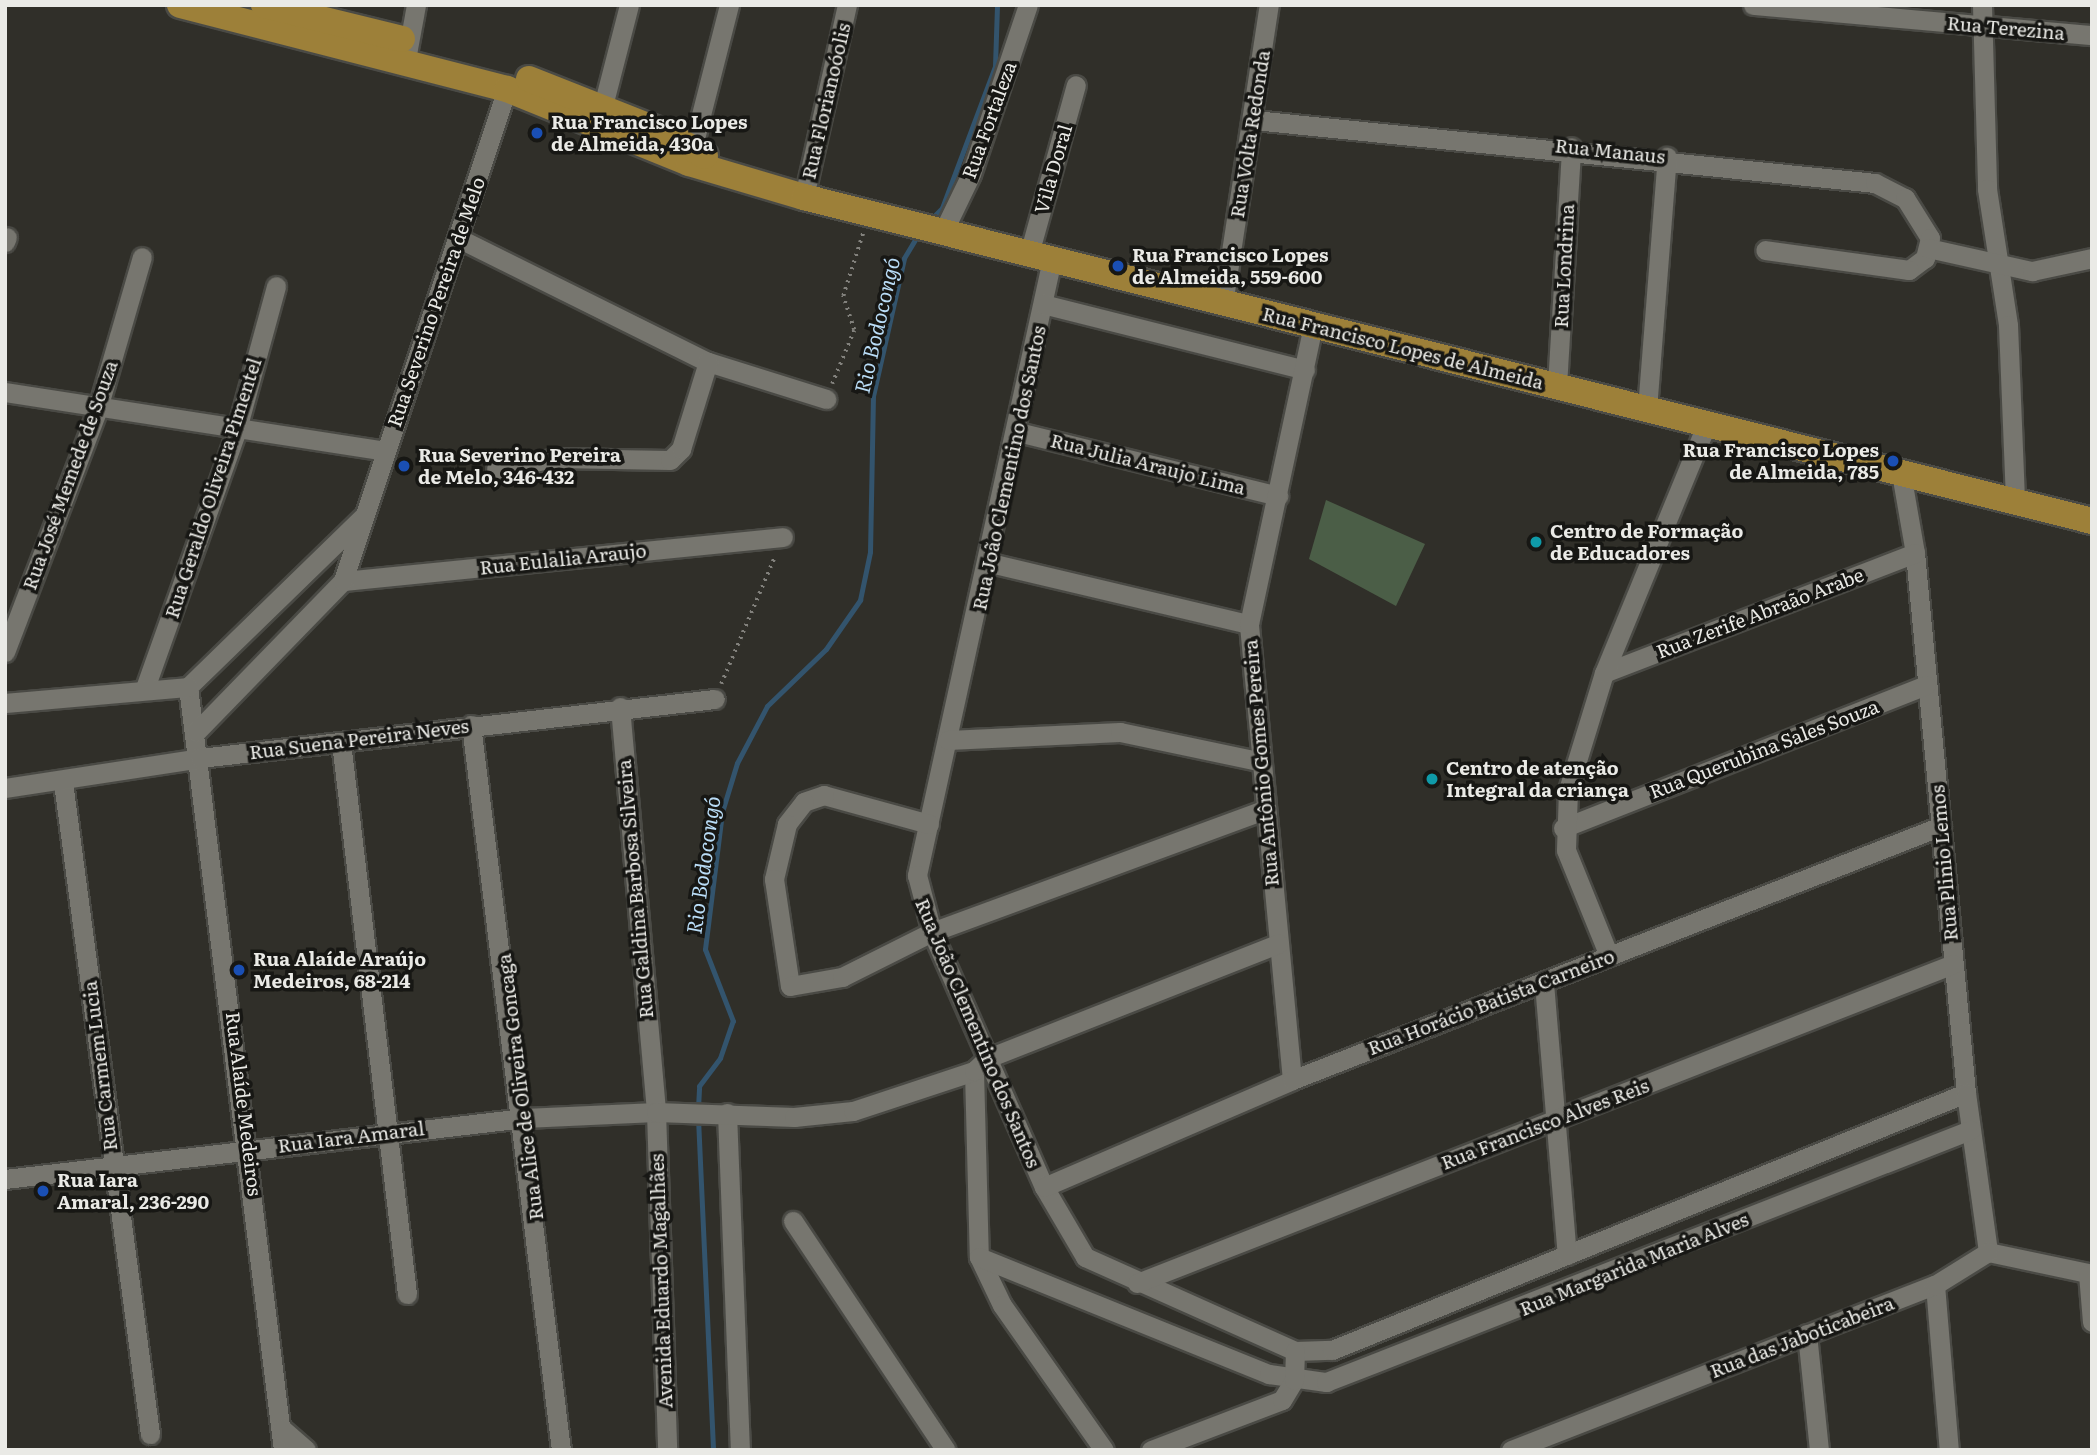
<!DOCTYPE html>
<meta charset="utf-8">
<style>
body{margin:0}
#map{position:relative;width:2097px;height:1455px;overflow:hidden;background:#302f29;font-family:Literata,serif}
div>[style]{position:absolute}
.green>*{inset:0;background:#4b5e47}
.stream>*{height:5px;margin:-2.5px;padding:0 2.5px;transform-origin:2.5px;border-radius:2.5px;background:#33546d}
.path>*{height:3.5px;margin-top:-1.75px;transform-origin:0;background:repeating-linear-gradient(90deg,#82817c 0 2px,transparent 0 7px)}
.roads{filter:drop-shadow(2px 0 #4a4a45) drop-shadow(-2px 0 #4a4a45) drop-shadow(0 2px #4a4a45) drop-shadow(0 -2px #4a4a45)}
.minor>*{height:19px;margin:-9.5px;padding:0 9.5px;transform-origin:9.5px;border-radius:9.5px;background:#77766f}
.major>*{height:26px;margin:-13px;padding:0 13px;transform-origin:13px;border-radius:13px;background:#9d8039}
.dots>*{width:19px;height:19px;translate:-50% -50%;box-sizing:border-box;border:4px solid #171714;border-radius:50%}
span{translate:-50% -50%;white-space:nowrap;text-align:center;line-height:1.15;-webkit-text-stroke:7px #171714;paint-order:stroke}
.street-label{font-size:19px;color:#eaeae6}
.poi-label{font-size:19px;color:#eaeae6;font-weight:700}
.left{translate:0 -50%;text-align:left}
.right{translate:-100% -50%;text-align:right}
.water-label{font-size:21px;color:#b9dcf6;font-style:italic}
.frame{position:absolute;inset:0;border:7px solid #eaeae6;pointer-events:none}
</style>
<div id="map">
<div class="green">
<div style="clip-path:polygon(1326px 500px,1425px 544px,1396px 606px,1309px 559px)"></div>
</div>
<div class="stream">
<div style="left:930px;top:220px;width:17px;rotate:-45deg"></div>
<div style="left:942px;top:208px;width:152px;rotate:-69.5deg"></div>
<div style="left:995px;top:66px;width:61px;rotate:-88.1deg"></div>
<div style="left:698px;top:1108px;width:22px;rotate:-87deg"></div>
<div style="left:699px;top:1086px;width:35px;rotate:-53deg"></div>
<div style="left:720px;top:1058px;width:39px;rotate:-71deg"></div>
<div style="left:733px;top:1021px;width:77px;rotate:-111.3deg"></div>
<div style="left:705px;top:949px;width:138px;rotate:-82.9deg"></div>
<div style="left:722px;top:812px;width:51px;rotate:-73deg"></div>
<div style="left:737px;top:763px;width:64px;rotate:-62.2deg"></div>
<div style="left:767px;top:706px;width:82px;rotate:-44deg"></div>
<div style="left:826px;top:649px;width:60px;rotate:-55.2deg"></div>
<div style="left:860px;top:600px;width:49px;rotate:-78.2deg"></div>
<div style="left:870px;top:552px;width:156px;rotate:-88.9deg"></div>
<div style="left:873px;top:396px;width:141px;rotate:-77.3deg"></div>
<div style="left:904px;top:258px;width:29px;rotate:-59deg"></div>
<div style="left:698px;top:1118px;width:332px;rotate:87.4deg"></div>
</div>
<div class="path">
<div style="left:832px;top:384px;width:58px;rotate:-67.8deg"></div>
<div style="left:854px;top:330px;width:36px;rotate:-108deg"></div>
<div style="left:843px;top:296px;width:66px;rotate:-72.4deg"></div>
<div style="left:721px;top:684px;width:139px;rotate:-67.1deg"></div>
</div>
<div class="roads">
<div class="minor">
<div style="left:1753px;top:5px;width:340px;rotate:5.1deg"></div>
<div style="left:1982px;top:5px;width:184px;rotate:88.4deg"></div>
<div style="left:1987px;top:189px;width:138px;rotate:81.2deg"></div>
<div style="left:2008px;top:325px;width:177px;rotate:87.7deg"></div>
<div style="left:407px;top:54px;width:50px;rotate:-79.6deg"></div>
<div style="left:603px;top:106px;width:104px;rotate:-75.6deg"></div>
<div style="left:1254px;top:120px;width:624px;rotate:5.79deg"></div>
<div style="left:1875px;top:183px;width:34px;rotate:27deg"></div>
<div style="left:1905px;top:198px;width:47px;rotate:58deg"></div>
<div style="left:1930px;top:238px;width:21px;rotate:104deg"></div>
<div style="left:1925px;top:258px;width:20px;rotate:143deg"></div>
<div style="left:1909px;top:270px;width:145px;rotate:-172.1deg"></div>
<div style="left:690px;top:158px;width:158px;rotate:-75.7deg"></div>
<div style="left:804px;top:197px;width:197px;rotate:-77.4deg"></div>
<div style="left:943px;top:232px;width:64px;rotate:-64.2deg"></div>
<div style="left:971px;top:174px;width:178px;rotate:-71.4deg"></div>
<div style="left:460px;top:239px;width:277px;rotate:26.4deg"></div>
<div style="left:708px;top:362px;width:124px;rotate:17.4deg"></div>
<div style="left:5px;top:242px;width:5px;rotate:-68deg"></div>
<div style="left:1928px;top:248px;width:107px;rotate:12.5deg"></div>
<div style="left:2032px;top:271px;width:61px;rotate:-12.2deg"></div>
<div style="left:1029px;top:254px;width:175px;rotate:-74.5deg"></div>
<div style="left:1052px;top:259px;width:631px;rotate:102.36deg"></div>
<div style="left:917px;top:875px;width:59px;rotate:75.3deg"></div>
<div style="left:932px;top:932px;width:279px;rotate:66.3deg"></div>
<div style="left:1044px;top:1187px;width:81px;rotate:59.6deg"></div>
<div style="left:1085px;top:1257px;width:230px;rotate:24.1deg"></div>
<div style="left:1295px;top:1351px;width:37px;rotate:-2deg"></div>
<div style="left:1332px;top:1350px;width:684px;rotate:-22.07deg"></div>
<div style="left:1043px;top:304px;width:270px;rotate:14.1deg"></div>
<div style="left:1223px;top:304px;width:303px;rotate:-81.3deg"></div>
<div style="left:1557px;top:386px;width:239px;rotate:-86.6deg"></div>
<div style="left:5px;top:392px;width:385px;rotate:8.8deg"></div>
<div style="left:1647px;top:409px;width:253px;rotate:-85.5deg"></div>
<div style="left:1018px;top:432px;width:268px;rotate:13.8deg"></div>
<div style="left:496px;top:469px;width:61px;rotate:-10.4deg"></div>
<div style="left:556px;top:458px;width:114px;rotate:1deg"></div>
<div style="left:670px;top:460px;width:16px;rotate:-45deg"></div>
<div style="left:681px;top:449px;width:91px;rotate:-72.8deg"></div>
<div style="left:1901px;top:473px;width:81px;rotate:80.1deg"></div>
<div style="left:1915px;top:553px;width:542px;rotate:84.6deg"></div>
<div style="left:1966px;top:1093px;width:161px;rotate:82.1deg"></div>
<div style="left:990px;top:563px;width:266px;rotate:13.3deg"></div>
<div style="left:343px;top:581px;width:442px;rotate:-5.7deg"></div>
<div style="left:5px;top:652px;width:261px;rotate:-69.1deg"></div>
<div style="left:98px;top:408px;width:157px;rotate:-73.8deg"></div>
<div style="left:1604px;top:673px;width:333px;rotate:-21.1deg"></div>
<div style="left:188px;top:687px;width:769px;rotate:82.9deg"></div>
<div style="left:188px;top:687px;width:244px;rotate:-44.2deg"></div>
<div style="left:145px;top:688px;width:275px;rotate:-70.4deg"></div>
<div style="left:237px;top:429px;width:148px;rotate:-74.7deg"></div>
<div style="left:5px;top:703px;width:184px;rotate:-5deg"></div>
<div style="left:620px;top:707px;width:407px;rotate:84.9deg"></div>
<div style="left:656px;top:1112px;width:338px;rotate:88.1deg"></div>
<div style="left:471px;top:725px;width:731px;rotate:82.92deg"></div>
<div style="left:196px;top:732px;width:211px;rotate:-45.8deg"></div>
<div style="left:343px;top:581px;width:519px;rotate:-71.57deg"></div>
<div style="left:948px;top:740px;width:172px;rotate:-2.7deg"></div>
<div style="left:1120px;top:732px;width:141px;rotate:11.9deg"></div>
<div style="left:341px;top:742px;width:556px;rotate:83.18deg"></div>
<div style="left:63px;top:782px;width:658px;rotate:82.4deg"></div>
<div style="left:5px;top:788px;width:197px;rotate:-8.7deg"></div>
<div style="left:200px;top:758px;width:518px;rotate:-6.54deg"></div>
<div style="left:929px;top:824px;width:109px;rotate:-164.6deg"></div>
<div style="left:824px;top:795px;width:21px;rotate:161deg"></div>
<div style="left:804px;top:802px;width:28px;rotate:128deg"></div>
<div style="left:787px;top:824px;width:57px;rotate:103.3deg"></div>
<div style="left:774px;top:879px;width:108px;rotate:81.5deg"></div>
<div style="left:790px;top:986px;width:53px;rotate:-9.8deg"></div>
<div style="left:842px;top:977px;width:101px;rotate:-26.6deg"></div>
<div style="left:932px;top:932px;width:354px;rotate:-20.2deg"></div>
<div style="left:1563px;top:828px;width:390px;rotate:-21.5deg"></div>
<div style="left:1609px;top:956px;width:114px;rotate:-112.1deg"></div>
<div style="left:1566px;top:850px;width:60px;rotate:-88.1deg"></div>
<div style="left:1568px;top:790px;width:122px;rotate:-72.9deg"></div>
<div style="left:1604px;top:673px;width:270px;rotate:-67.6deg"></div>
<div style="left:1544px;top:983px;width:273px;rotate:85.2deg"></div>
<div style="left:974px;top:1071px;width:186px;rotate:88.5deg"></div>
<div style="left:979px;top:1257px;width:53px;rotate:64.4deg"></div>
<div style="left:1002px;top:1305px;width:177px;rotate:54.9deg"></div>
<div style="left:1292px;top:1080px;width:458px;rotate:-95.4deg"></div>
<div style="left:1249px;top:624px;width:305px;rotate:-77.9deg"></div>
<div style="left:727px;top:1113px;width:337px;rotate:87.8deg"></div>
<div style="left:5px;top:1179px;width:523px;rotate:-6.7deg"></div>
<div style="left:524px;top:1118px;width:132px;rotate:-2.6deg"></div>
<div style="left:656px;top:1112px;width:138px;rotate:2.1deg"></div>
<div style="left:794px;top:1117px;width:59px;rotate:-5.8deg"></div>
<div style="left:853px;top:1111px;width:127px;rotate:-18.3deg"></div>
<div style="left:974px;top:1071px;width:19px;rotate:-43deg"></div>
<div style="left:988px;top:1058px;width:312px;rotate:-21.5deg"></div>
<div style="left:1044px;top:1187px;width:270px;rotate:-23.3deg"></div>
<div style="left:1292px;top:1080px;width:697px;rotate:-21.37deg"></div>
<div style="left:793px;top:1221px;width:275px;rotate:56.3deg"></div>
<div style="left:1988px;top:1252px;width:106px;rotate:11.9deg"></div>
<div style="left:979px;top:1257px;width:313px;rotate:22deg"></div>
<div style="left:1269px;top:1374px;width:58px;rotate:8deg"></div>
<div style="left:1326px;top:1382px;width:692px;rotate:-21.37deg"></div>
<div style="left:2088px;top:1274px;width:48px;rotate:85.2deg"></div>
<div style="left:1137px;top:1283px;width:876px;rotate:-21.35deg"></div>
<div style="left:1935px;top:1285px;width:166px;rotate:85.2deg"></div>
<div style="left:1807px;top:1334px;width:117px;rotate:84.1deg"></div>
<div style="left:281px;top:1428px;width:33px;rotate:41deg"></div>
<div style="left:1151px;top:1450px;width:140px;rotate:-20.9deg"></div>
<div style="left:1282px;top:1400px;width:23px;rotate:-59deg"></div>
<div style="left:1294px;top:1380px;width:29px;rotate:-88deg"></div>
<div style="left:1511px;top:1450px;width:455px;rotate:-21.3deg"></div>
<div style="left:1935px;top:1285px;width:62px;rotate:-31.9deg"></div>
</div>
<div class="major">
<div style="left:180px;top:5px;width:338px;rotate:14.4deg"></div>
<div style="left:507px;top:89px;width:196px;rotate:22.1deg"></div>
<div style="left:689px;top:163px;width:120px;rotate:16.5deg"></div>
<div style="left:804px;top:197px;width:1328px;rotate:14.12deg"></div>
<div style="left:264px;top:5px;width:142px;rotate:13.8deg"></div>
<div style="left:529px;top:79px;width:149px;rotate:21.6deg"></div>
<div style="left:668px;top:134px;width:43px;rotate:30.7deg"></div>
</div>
</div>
<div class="dots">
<div style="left:537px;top:133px;background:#1a4fb4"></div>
<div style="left:1118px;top:266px;background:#1a4fb4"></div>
<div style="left:1893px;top:461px;background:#1a4fb4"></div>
<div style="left:404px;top:466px;background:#1a4fb4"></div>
<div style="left:1536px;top:542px;background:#0f9aa8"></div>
<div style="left:1432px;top:779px;background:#0f9aa8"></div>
<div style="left:239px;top:970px;background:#1a4fb4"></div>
<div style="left:43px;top:1191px;background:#1a4fb4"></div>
</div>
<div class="street-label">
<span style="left:2006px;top:28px;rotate:5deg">Rua Terezina</span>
<span style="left:826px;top:101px;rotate:-77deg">Rua Florianoóolis</span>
<span style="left:989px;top:120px;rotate:-70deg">Rua Fortaleza</span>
<span style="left:1250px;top:134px;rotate:-81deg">Rua Volta Redonda</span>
<span style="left:1610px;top:151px;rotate:6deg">Rua Manaus</span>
<span style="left:1053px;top:169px;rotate:-74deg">Vila Doral</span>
<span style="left:1564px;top:266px;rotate:-87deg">Rua Londrina</span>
<span style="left:436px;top:302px;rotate:-71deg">Rua Severino Pereira de Melo</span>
<span style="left:1403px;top:348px;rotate:14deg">Rua Francisco Lopes de Almeida</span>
<span style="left:1148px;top:464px;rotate:14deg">Rua Julia Araujo Lima</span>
<span style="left:1009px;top:468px;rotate:-78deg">Rua João Clementino dos Santos</span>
<span style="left:70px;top:475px;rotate:-70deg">Rua José Memede de Souza</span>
<span style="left:213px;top:488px;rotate:-72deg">Rua Geraldo Oliveira Pimentel</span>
<span style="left:563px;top:559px;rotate:-6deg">Rua Eulalia Araujo</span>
<span style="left:1760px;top:613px;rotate:-21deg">Rua Zerife Abraão Arabe</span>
<span style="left:359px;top:739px;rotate:-7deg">Rua Suena Pereira Neves</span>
<span style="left:1764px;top:749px;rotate:-21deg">Rua Querubina Sales Souza</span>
<span style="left:1261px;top:763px;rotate:-95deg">Rua Antônio Gomes Pereira</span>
<span style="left:1944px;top:863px;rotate:-95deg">Rua Plinio Lemos</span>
<span style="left:635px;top:889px;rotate:-95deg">Rua Galdina Barbosa Silveira</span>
<span style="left:1491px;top:1002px;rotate:-21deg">Rua Horácio Batista Carneiro</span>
<span style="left:978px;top:1033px;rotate:67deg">Rua João Clementino dos Santos</span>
<span style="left:100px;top:1066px;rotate:-97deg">Rua Carmem Lucia</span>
<span style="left:520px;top:1087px;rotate:-97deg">Rua Alice de Oliveira Goncaga</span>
<span style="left:244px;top:1104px;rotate:83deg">Rua Alaíde Medeiros</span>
<span style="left:1545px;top:1124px;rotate:-21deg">Rua Francisco Alves Reis</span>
<span style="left:351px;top:1137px;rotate:-7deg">Rua Iara Amaral</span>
<span style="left:1634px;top:1264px;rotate:-22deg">Rua Margarida Maria Alves</span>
<span style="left:661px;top:1281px;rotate:-92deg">Avenida Eduardo Magalhães</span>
<span style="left:1802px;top:1337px;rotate:-21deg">Rua das Jaboticabeira</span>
</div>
<div class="poi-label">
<span class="left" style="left:551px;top:133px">Rua Francisco Lopes<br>de Almeida, 430a</span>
<span class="left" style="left:1132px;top:266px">Rua Francisco Lopes<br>de Almeida, 559-600</span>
<span class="right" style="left:1879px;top:461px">Rua Francisco Lopes<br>de Almeida, 785</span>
<span class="left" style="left:418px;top:466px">Rua Severino Pereira<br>de Melo, 346-432</span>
<span class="left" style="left:1550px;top:542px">Centro de Formação<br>de Educadores</span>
<span class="left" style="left:1446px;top:779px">Centro de atenção<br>Integral da criança</span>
<span class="left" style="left:253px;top:970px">Rua Alaíde Araújo<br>Medeiros, 68-214</span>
<span class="left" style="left:57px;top:1191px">Rua Iara<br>Amaral, 236-290</span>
</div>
<div class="water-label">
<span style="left:876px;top:325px;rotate:-77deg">Rio Bodocongó</span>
<span style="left:702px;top:865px;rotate:-82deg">Rio Bodocongó</span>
</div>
<div class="frame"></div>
</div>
